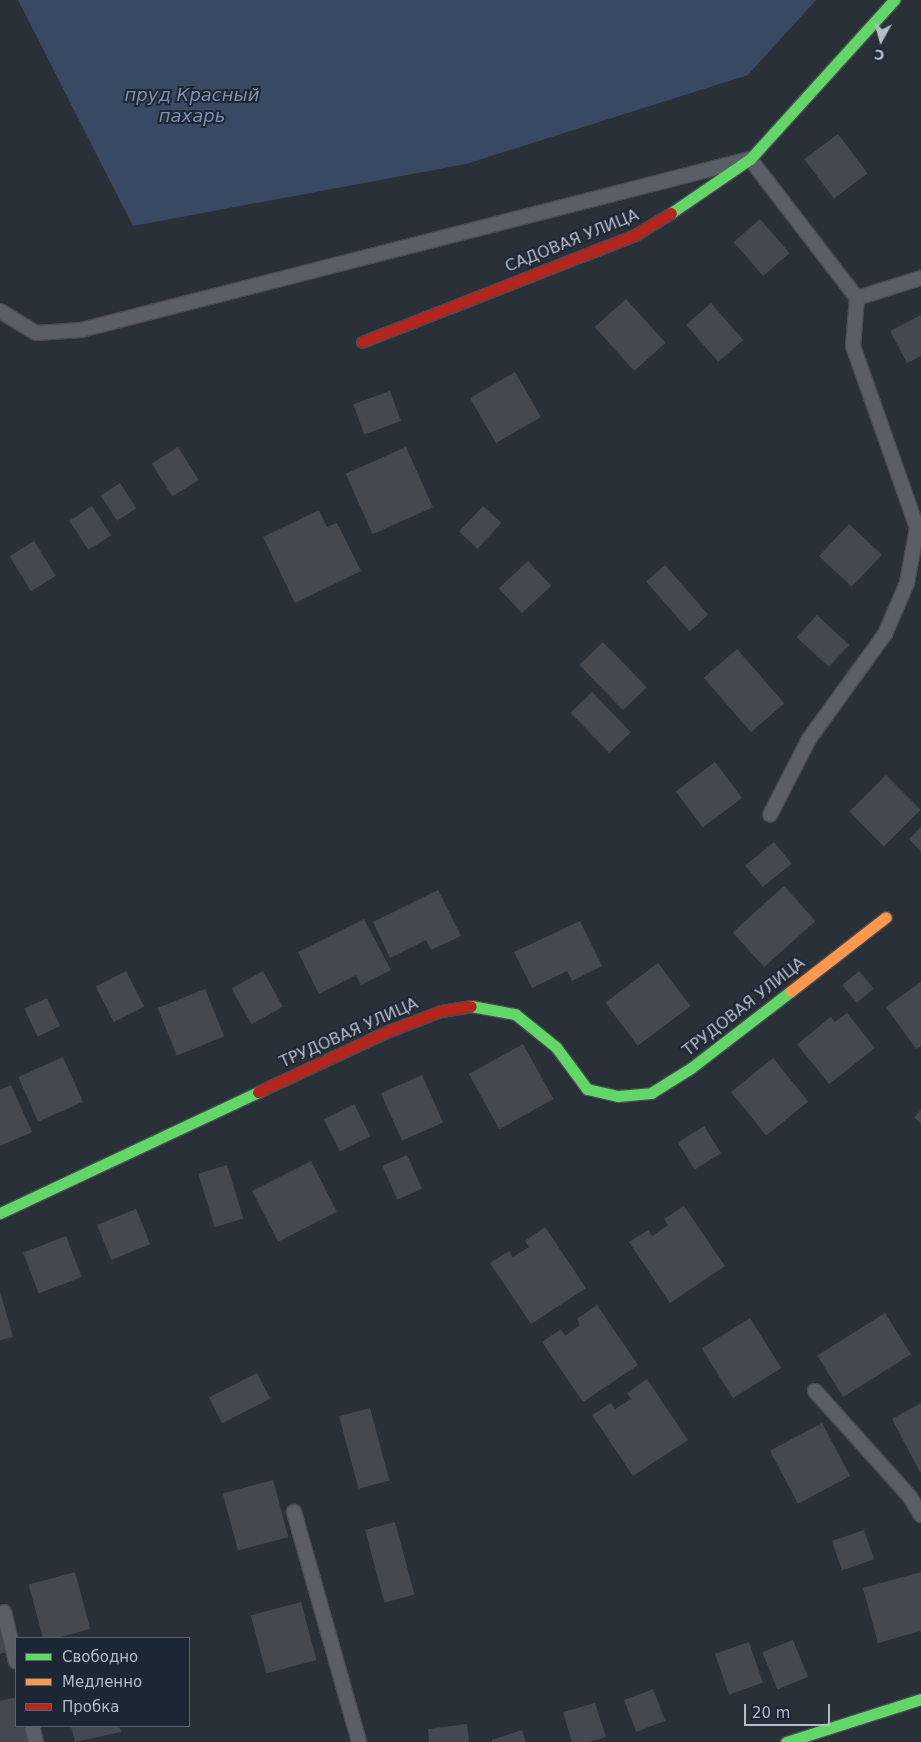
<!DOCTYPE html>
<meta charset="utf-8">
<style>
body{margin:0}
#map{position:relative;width:921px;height:1742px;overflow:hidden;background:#2a3038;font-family:"DejaVu Sans",sans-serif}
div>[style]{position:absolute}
.water>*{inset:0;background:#384963}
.building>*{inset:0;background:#444950;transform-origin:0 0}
.roads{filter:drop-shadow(1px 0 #484c53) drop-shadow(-1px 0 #484c53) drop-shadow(0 1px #484c53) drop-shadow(0 -1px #484c53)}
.lane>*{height:14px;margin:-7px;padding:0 7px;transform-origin:7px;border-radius:7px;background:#5a5e66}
.fast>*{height:11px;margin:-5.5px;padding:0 5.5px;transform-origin:5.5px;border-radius:5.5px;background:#63d668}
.slow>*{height:11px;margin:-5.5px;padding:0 5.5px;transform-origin:5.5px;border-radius:5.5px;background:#ff974d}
.jam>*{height:11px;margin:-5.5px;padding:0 5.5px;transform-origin:5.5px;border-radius:5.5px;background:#b3261e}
span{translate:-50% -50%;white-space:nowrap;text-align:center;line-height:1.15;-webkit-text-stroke:4px #1d2633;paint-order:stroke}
.street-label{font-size:16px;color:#b4bcc9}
.water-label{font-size:18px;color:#7c92b1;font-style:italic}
.legend{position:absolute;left:15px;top:1637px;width:175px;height:90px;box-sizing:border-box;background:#1d2633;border:1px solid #59626f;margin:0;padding:6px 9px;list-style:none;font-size:15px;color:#b4bcc9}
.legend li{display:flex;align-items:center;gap:10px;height:25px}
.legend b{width:25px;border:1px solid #59626f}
.north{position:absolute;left:856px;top:15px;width:50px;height:50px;-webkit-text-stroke:4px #1d2633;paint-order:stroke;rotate:187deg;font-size:14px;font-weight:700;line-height:20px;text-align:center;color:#b4bcc9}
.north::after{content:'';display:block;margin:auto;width:18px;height:22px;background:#b4bcc9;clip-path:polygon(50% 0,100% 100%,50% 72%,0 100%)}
.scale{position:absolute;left:744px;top:1704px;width:86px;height:22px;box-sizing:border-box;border:2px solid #b4bcc9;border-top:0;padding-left:6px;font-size:15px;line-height:18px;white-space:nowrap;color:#b4bcc9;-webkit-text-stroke:4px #1d2633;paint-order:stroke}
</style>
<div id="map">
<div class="water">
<div style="clip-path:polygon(18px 0,816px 0,748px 75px,466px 164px,133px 226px)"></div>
</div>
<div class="building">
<div style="left:838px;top:134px;width:49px;height:42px;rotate:53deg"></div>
<div style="left:760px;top:219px;width:45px;height:35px;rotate:49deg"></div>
<div style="left:626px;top:299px;width:59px;height:42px;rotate:48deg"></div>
<div style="left:711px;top:303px;width:49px;height:33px;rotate:49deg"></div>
<div style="clip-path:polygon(921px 315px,921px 356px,907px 363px,890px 331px)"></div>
<div style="left:515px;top:372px;width:52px;height:52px;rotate:60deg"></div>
<div style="left:390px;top:391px;width:32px;height:39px;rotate:70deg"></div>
<div style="left:178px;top:447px;width:39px;height:31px;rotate:58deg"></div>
<div style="left:406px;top:447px;width:66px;height:66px;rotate:66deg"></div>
<div style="left:120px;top:483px;width:30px;height:23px;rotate:57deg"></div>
<div style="left:92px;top:506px;width:35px;height:27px;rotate:57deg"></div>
<div style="left:483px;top:506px;width:25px;height:35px;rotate:43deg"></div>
<div style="clip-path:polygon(319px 510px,327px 527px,337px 523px,361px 571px,295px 603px,263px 537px)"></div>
<div style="left:849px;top:524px;width:45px;height:44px;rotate:43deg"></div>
<div style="left:34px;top:541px;width:41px;height:29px;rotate:58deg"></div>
<div style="left:528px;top:561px;width:34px;height:40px;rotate:47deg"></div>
<div style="left:665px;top:565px;width:66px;height:25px;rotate:49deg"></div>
<div style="left:817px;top:615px;width:44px;height:30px;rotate:43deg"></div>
<div style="left:603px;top:642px;width:63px;height:33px;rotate:46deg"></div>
<div style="left:737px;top:649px;width:72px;height:44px;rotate:49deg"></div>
<div style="left:592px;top:692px;width:56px;height:30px;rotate:46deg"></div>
<div style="left:715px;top:762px;width:45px;height:49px;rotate:53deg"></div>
<div style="left:886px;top:775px;width:49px;height:52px;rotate:45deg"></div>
<div style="clip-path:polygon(921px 827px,921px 852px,909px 839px)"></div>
<div style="left:774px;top:842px;width:28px;height:37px;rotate:51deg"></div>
<div style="left:784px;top:886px;width:47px;height:69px;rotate:48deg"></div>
<div style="clip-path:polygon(438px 890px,461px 936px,431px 950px,426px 940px,390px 958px,373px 922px)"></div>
<div style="clip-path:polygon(364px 919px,391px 970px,361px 985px,356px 975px,319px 994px,298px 952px)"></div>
<div style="clip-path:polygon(580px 921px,602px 966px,572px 981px,567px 971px,532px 988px,514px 952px)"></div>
<div style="left:658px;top:963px;width:54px;height:66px;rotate:53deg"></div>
<div style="left:126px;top:971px;width:40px;height:34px;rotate:63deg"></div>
<div style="left:263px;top:971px;width:41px;height:36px;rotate:61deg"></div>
<div style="left:859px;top:971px;width:23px;height:22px;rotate:50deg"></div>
<div style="clip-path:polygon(921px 982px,921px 1046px,916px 1049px,886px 1007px)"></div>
<div style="left:205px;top:989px;width:51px;height:51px;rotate:68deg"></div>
<div style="left:47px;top:998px;width:31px;height:25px;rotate:65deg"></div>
<div style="clip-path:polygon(847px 1013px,875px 1048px,829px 1084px,797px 1044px,831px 1017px,835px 1022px)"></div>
<div style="left:523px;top:1044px;width:63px;height:62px;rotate:61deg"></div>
<div style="left:63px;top:1057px;width:49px;height:49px;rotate:66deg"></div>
<div style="left:773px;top:1058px;width:56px;height:54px;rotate:51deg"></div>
<div style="left:422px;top:1075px;width:52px;height:45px;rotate:66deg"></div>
<div style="clip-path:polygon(11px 1085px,32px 1132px,0 1146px,0 1090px)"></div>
<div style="left:354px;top:1104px;width:36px;height:34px;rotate:63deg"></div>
<div style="clip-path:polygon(921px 1110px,921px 1124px,914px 1117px)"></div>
<div style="left:704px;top:1126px;width:32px;height:31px;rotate:58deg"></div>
<div style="left:407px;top:1155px;width:37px;height:27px;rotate:66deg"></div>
<div style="left:311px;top:1161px;width:57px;height:66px;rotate:63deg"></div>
<div style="left:227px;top:1165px;width:56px;height:30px;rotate:73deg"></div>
<div style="clip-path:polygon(684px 1206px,725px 1266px,670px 1303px,629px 1242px,648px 1230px,652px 1236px,668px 1225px,664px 1219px)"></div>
<div style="left:136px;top:1209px;width:38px;height:42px;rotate:68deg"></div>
<div style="clip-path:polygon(545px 1227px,586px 1288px,531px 1324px,490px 1263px,509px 1251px,513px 1257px,529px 1247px,525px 1241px)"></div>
<div style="left:66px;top:1236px;width:44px;height:46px;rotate:69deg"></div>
<div style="clip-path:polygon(0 1291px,13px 1337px,0 1340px)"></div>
<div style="clip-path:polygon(597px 1305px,638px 1365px,583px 1402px,542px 1342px,561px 1329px,565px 1336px,580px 1325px,577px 1319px)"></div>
<div style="left:885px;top:1313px;width:49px;height:80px;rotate:58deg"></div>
<div style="left:750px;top:1318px;width:59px;height:57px;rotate:58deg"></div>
<div style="left:257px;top:1373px;width:29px;height:54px;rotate:63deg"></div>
<div style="clip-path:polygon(647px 1379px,688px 1440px,633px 1476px,592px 1415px,611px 1403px,615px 1409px,631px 1399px,627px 1393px)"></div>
<div style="clip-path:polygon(921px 1403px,921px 1471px,920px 1472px,892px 1419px)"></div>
<div style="left:370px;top:1408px;width:75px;height:32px;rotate:75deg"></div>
<div style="left:822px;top:1423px;width:60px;height:59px;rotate:62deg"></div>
<div style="left:273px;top:1480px;width:59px;height:52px;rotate:75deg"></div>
<div style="left:395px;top:1522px;width:75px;height:31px;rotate:75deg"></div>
<div style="left:864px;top:1530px;width:31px;height:34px;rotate:71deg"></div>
<div style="left:75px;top:1572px;width:59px;height:48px;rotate:75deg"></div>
<div style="clip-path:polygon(921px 1572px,921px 1631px,878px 1643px,863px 1588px)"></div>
<div style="left:301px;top:1602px;width:60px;height:52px;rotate:75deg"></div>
<div style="clip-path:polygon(0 1626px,7px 1652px,0 1654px)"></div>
<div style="left:793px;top:1640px;width:40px;height:33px;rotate:68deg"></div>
<div style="left:749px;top:1642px;width:43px;height:36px;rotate:71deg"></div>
<div style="left:653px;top:1689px;width:34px;height:31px;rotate:69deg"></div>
<div style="clip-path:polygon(16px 1697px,16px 1726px,25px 1726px,29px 1742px,0 1742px,0 1701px)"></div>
<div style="clip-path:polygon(595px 1703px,606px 1737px,589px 1742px,572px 1742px,563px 1712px)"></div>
<div style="clip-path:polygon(467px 1724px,469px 1742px,429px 1742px,428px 1729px)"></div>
<div style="clip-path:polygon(71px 1726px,119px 1726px,121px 1732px,75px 1742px)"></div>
<div style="clip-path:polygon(522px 1730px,526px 1742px,492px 1742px,492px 1740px)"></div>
</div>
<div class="roads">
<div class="lane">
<div style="left:857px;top:298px;width:67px;rotate:-17.4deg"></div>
<div style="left:0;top:311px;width:42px;rotate:31.4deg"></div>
<div style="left:36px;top:333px;width:45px;rotate:-3.8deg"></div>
<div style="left:81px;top:330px;width:691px;rotate:-14.34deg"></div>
<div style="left:750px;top:159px;width:175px;rotate:52.4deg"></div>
<div style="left:857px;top:298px;width:48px;rotate:94.8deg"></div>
<div style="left:853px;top:346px;width:193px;rotate:70.6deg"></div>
<div style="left:917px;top:528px;width:56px;rotate:100.3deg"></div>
<div style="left:907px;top:583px;width:56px;rotate:113.3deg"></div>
<div style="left:885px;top:634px;width:130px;rotate:125.9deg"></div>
<div style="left:809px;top:739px;width:85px;rotate:117.2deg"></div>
<div style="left:815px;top:1391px;width:142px;rotate:48.1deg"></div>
<div style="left:910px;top:1497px;width:21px;rotate:59deg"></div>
<div style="left:294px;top:1512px;width:239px;rotate:74.2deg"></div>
<div style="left:4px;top:1612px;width:51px;rotate:76.5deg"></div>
<div style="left:32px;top:1726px;width:16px;rotate:76deg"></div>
</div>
<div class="fast">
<div style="left:671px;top:213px;width:96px;rotate:-34.4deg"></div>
<div style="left:750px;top:159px;width:215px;rotate:-47.8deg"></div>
<div style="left:471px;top:1006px;width:45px;rotate:10.3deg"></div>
<div style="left:515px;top:1014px;width:53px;rotate:38.8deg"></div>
<div style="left:556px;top:1047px;width:52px;rotate:53.6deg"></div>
<div style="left:587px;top:1089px;width:32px;rotate:13deg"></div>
<div style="left:618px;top:1096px;width:33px;rotate:-5deg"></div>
<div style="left:651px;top:1093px;width:47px;rotate:-32deg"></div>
<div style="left:691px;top:1068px;width:126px;rotate:-37.6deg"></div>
<div style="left:0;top:1213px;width:285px;rotate:-25.1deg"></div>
<div style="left:786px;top:1742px;width:142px;rotate:-17.7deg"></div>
</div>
<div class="slow">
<div style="left:791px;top:991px;width:120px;rotate:-37.9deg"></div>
</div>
<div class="jam">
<div style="left:362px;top:342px;width:293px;rotate:-21.4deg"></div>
<div style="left:635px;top:235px;width:42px;rotate:-31.4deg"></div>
<div style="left:258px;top:1092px;width:141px;rotate:-25.1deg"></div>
<div style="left:386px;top:1032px;width:59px;rotate:-20.9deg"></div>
<div style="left:441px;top:1011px;width:30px;rotate:-9deg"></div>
</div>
</div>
<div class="street-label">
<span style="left:572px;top:241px;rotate:-22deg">САДОВАЯ УЛИЦА</span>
<span style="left:744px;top:1007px;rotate:-38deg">ТРУДОВАЯ УЛИЦА</span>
<span style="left:349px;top:1033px;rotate:-24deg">ТРУДОВАЯ УЛИЦА</span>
</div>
<div class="water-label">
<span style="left:192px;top:106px">пруд Красный<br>пахарь</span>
</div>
<ul class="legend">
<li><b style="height:6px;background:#63d668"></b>Свободно</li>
<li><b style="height:6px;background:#ff974d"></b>Медленно</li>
<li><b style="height:6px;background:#b3261e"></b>Пробка</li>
</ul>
<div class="north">С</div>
<div class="scale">20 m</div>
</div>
